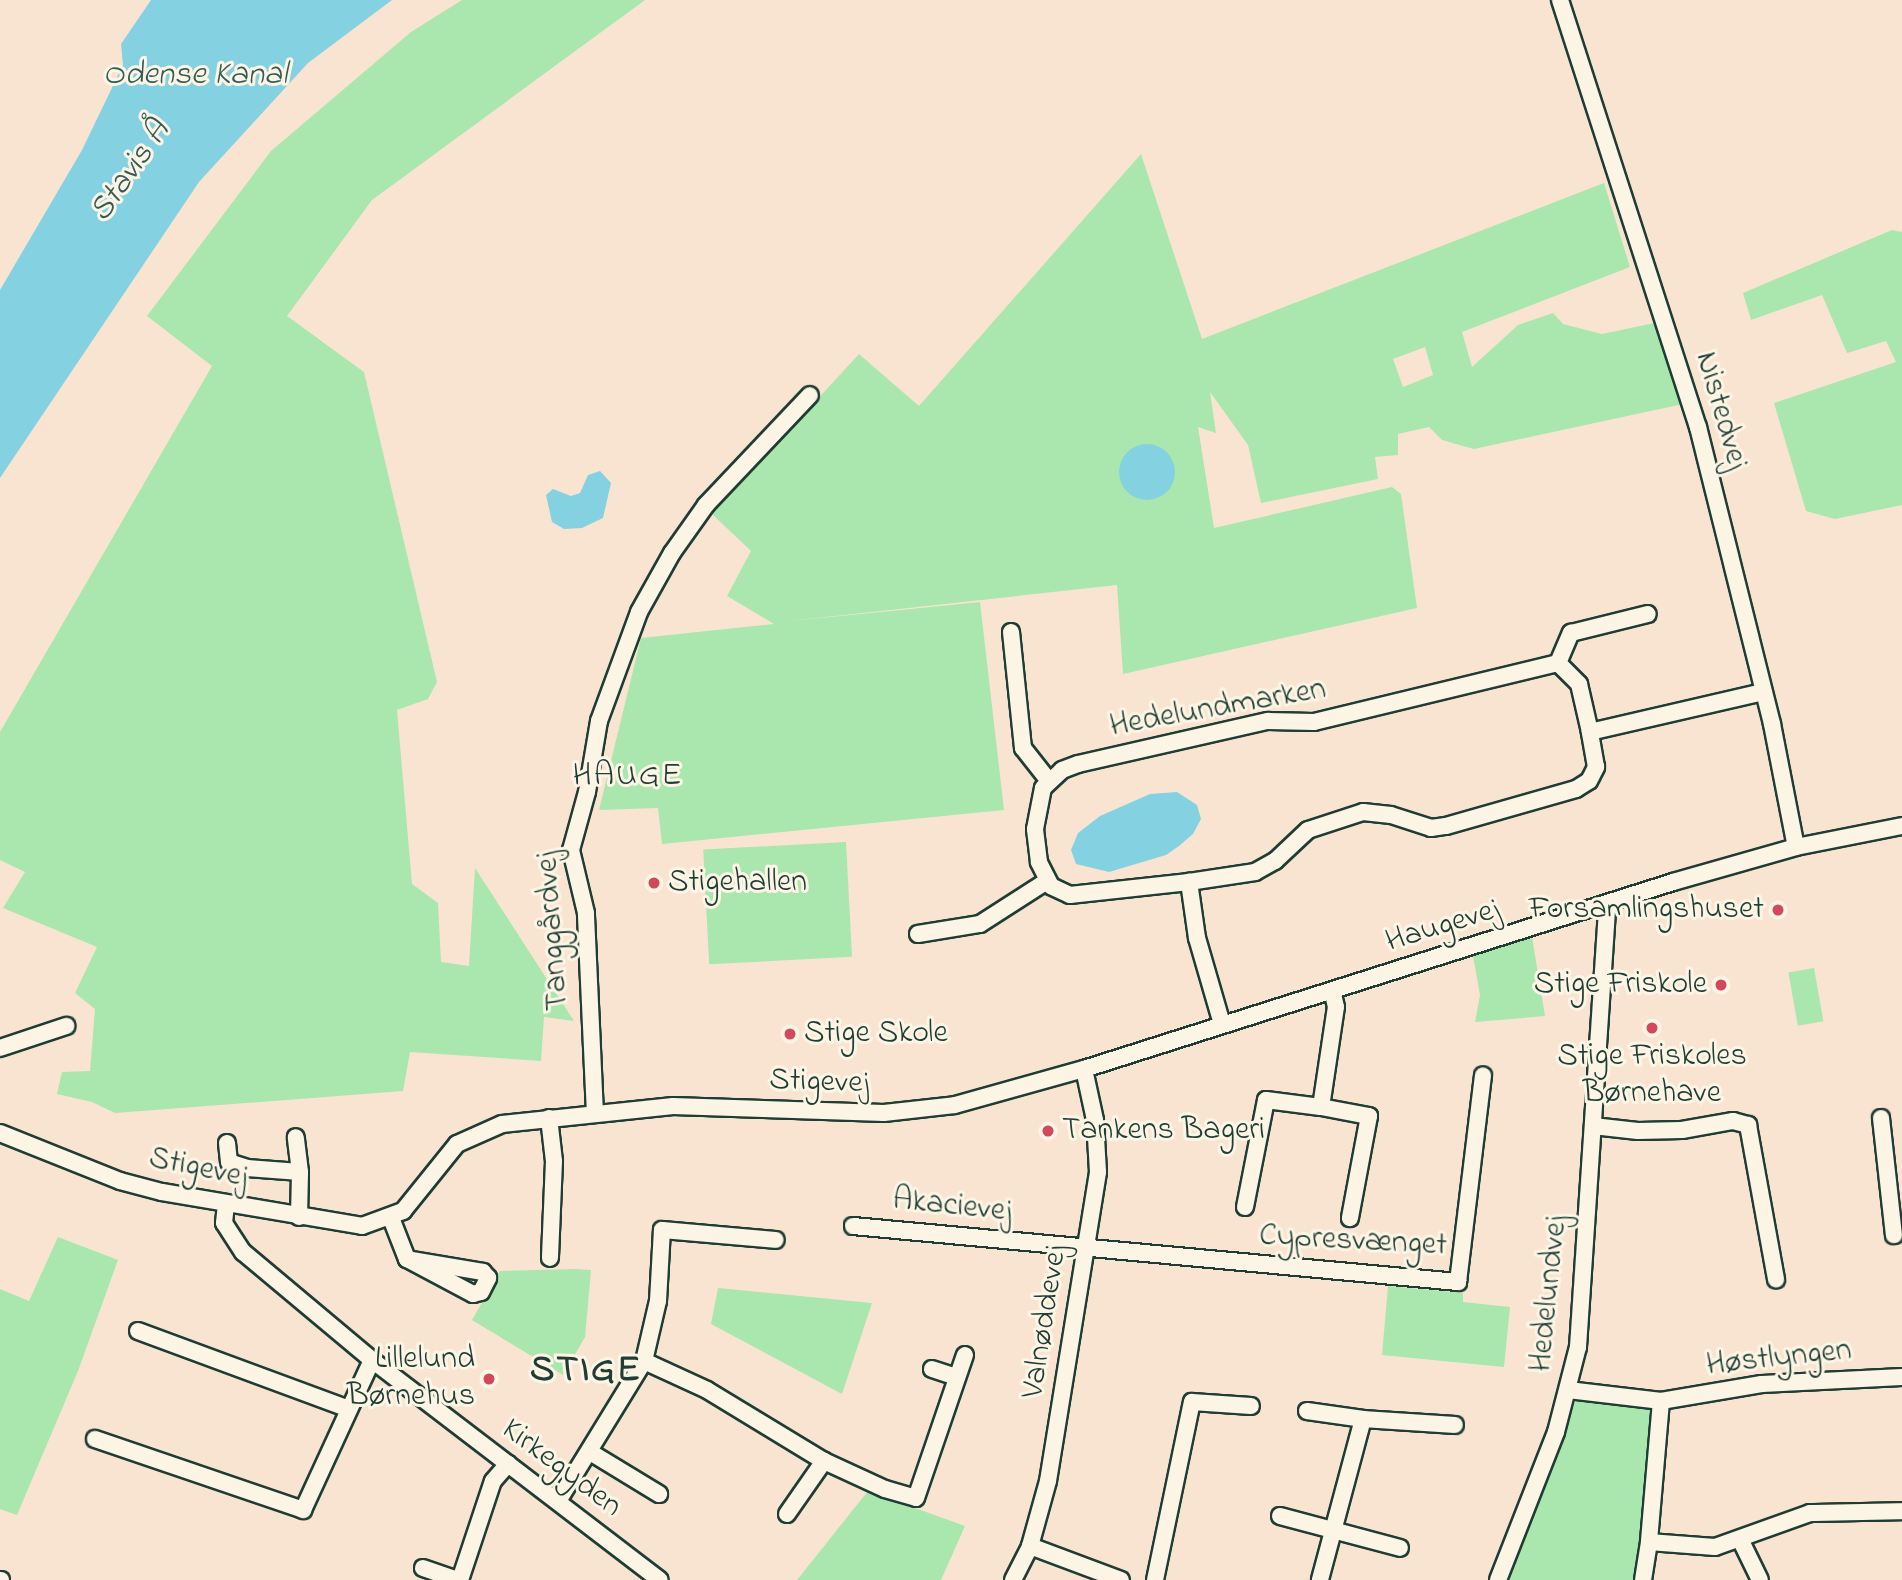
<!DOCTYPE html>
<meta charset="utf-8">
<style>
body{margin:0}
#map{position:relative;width:1902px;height:1580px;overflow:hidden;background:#f9e4d1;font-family:"Indie Flower",sans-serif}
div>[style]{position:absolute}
.green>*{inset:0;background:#a9e7ae;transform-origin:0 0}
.water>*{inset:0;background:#84d2e1}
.round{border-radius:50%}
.roads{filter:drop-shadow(2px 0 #1f3d34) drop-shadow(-2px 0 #1f3d34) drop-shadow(0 2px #1f3d34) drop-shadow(0 -2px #1f3d34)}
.minor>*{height:16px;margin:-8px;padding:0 8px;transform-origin:8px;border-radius:8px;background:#fcf5e5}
.dots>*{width:19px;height:19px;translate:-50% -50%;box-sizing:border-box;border:4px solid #fcf5e5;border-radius:50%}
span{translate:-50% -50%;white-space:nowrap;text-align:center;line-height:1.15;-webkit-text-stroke:6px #fcf5e5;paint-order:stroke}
.street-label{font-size:32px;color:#1f3d34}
.poi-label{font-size:32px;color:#1f3d34}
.left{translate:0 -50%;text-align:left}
.right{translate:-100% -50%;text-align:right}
.water-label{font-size:33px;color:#335b57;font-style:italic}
.neighbourhood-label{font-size:33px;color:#1f3d34;letter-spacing:2px}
.district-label{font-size:38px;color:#1f3d34;font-weight:700;letter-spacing:2px}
</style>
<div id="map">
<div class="green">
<div style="clip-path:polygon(462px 0,645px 0,372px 200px,287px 316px,364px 372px,437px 682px,428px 699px,397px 710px,412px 884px,438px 903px,441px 962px,469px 966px,475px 868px,574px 1021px,544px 1017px,541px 1061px,410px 1052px,403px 1091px,115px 1113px,92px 1102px,57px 1094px,62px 1072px,90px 1071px,95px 1009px,75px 993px,97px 947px,3px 908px,25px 872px,0 860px,0 732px,212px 366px,147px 316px,271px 151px,411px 32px)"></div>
<div style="clip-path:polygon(evenodd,1141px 154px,1202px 339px,1604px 183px,1630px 267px,1462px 332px,1472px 367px,1518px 325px,1553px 313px,1563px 324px,1602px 334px,1659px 322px,1683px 404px,1474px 449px,1442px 440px,1429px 427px,1398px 434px,1398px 455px,1375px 457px,1378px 479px,1261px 503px,1248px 445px,1210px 392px,1216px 433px,1198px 427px,1214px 528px,1392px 487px,1401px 494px,1417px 608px,1123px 674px,1117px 585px,781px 622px,980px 602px,1004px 810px,662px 844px,658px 808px,599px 810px,641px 638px,774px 624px,727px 596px,751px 551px,712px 514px,859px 354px,919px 406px,1141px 154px,1425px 347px,1433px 375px,1403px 387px,1393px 359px,1425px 347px)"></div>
<div style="clip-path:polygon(1892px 230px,1902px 232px,1902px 505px,1835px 519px,1806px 511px,1774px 403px,1896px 362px,1886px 341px,1847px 353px,1822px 295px,1751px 320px,1743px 293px)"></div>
<div style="left:846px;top:842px;width:115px;height:143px;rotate:87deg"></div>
<div style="clip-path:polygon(1532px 937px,1545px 1016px,1475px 1022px,1480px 995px,1473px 956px)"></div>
<div style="left:1814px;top:968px;width:54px;height:26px;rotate:80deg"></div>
<div style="clip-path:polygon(58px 1237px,118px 1260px,78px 1371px,17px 1515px,0 1509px,0 1289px,29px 1301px)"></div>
<div style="clip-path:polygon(576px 1269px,591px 1270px,585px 1337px,563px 1375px,472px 1320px,500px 1271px)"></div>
<div style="clip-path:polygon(1388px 1286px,1463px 1293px,1463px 1302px,1510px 1307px,1504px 1367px,1382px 1355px)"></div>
<div style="clip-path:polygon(718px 1288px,872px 1303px,842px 1394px,711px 1324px)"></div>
<div style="clip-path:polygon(1576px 1399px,1653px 1407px,1638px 1580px,1508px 1580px)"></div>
<div style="clip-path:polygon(868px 1491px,965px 1526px,941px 1580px,797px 1580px)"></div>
</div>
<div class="water">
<div style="clip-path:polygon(151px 0,392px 0,308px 63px,199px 182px,0 478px,0 290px,82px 150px,123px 65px,121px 44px)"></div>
<div class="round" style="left:1119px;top:444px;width:56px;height:56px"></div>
<div style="clip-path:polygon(600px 471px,611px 483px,603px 518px,582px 528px,564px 529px,552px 522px,546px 495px,553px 489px,571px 496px,580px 493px,588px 475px)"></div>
<div style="clip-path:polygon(1177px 792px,1197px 805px,1201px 819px,1193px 834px,1179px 846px,1166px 855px,1109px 872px,1076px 864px,1071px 850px,1078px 833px,1100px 816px,1150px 794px)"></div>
</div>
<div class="roads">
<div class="minor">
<div style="left:1560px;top:0;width:449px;rotate:72.1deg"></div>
<div style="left:1698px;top:427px;width:306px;rotate:76deg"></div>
<div style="left:1772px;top:724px;width:125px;rotate:79deg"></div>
<div style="left:1011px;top:632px;width:117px;rotate:84.1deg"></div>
<div style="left:1023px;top:748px;width:42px;rotate:51.8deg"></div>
<div style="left:1558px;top:663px;width:33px;rotate:-67deg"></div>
<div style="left:1571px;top:633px;width:79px;rotate:-13.9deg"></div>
<div style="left:1189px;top:882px;width:120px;rotate:173.8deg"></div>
<div style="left:1070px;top:895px;width:21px;rotate:-155deg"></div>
<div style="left:1051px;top:886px;width:27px;rotate:-117deg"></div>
<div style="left:1039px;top:862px;width:33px;rotate:-97deg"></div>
<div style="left:1035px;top:829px;width:42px;rotate:-79deg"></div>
<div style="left:1043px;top:788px;width:26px;rotate:-43deg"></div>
<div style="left:1062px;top:770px;width:17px;rotate:-21deg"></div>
<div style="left:1078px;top:764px;width:195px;rotate:-12.8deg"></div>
<div style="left:1268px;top:721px;width:46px;rotate:1.2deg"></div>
<div style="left:1314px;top:722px;width:251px;rotate:-13.6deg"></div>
<div style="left:1558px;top:663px;width:30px;rotate:45deg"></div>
<div style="left:1579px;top:684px;width:49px;rotate:77.1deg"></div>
<div style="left:918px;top:934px;width:63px;rotate:-9.2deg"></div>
<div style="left:980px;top:924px;width:80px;rotate:-32.7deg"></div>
<div style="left:1222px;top:1024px;width:90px;rotate:-106.2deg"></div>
<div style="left:1197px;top:938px;width:57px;rotate:-98.1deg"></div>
<div style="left:1189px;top:882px;width:67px;rotate:-8.6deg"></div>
<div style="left:1255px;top:872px;width:23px;rotate:-29deg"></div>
<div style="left:1275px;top:861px;width:45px;rotate:-43.2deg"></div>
<div style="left:1308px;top:830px;width:58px;rotate:-18.1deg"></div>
<div style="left:1363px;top:812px;width:28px;rotate:6deg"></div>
<div style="left:1391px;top:815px;width:42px;rotate:18deg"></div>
<div style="left:1431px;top:828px;width:15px;rotate:-8deg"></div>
<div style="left:1446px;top:826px;width:135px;rotate:-15.9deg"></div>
<div style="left:1576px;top:789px;width:15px;rotate:-32deg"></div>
<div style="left:1589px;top:781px;width:16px;rotate:-63deg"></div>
<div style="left:1596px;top:767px;width:36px;rotate:-100deg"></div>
<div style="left:1590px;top:732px;width:178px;rotate:-13deg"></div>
<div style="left:0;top:1048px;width:70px;rotate:-18.4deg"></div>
<div style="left:1321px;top:1107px;width:49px;rotate:10.6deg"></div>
<div style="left:1369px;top:1116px;width:104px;rotate:100.6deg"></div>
<div style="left:595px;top:1114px;width:201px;rotate:-92.6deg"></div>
<div style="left:586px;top:913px;width:65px;rotate:-103.4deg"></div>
<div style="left:571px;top:850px;width:60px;rotate:-74.6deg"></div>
<div style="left:587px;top:792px;width:72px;rotate:-80.4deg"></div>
<div style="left:599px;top:721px;width:116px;rotate:-69.8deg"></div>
<div style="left:639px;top:612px;width:68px;rotate:-60.8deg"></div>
<div style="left:672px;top:553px;width:59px;rotate:-54.7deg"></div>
<div style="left:706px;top:505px;width:151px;rotate:-46.6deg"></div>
<div style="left:549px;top:1118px;width:43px;rotate:83.4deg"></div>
<div style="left:554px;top:1161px;width:97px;rotate:92.4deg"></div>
<div style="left:1881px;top:1118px;width:118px;rotate:83.7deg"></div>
<div style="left:1593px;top:1126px;width:45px;rotate:6.3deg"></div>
<div style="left:1638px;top:1131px;width:44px;rotate:-1.3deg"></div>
<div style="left:1682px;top:1130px;width:52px;rotate:-10deg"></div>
<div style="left:1733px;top:1121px;width:16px;rotate:15deg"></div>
<div style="left:1748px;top:1125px;width:157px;rotate:79.7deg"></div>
<div style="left:0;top:1133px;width:129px;rotate:21.8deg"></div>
<div style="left:120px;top:1181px;width:43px;rotate:14.7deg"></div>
<div style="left:162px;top:1192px;width:203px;rotate:9.6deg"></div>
<div style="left:362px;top:1226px;width:44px;rotate:-20.1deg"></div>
<div style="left:403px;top:1211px;width:86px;rotate:-51.1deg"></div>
<div style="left:457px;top:1144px;width:49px;rotate:-24deg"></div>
<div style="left:502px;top:1124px;width:172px;rotate:-6deg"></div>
<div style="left:673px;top:1106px;width:211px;rotate:1.9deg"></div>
<div style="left:884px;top:1113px;width:71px;rotate:-6.4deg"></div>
<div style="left:955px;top:1105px;width:134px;rotate:-15.6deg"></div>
<div style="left:1084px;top:1069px;width:618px;rotate:-17.61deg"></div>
<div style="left:1673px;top:882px;width:128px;rotate:-15.9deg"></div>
<div style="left:1796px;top:847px;width:108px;rotate:-11.2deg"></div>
<div style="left:227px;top:1143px;width:19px;rotate:84deg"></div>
<div style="left:229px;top:1162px;width:19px;rotate:18deg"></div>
<div style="left:247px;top:1168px;width:53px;rotate:4.3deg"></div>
<div style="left:300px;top:1172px;width:35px;rotate:-97deg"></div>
<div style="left:226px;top:1204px;width:19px;rotate:96deg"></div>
<div style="left:224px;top:1223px;width:35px;rotate:57deg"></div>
<div style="left:243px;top:1252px;width:168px;rotate:39.9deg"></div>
<div style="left:372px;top:1360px;width:362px;rotate:37.4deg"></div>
<div style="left:1245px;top:1207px;width:109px;rotate:-78.9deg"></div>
<div style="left:1266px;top:1100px;width:55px;rotate:7.3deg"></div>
<div style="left:1321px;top:1107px;width:101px;rotate:-81.5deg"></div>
<div style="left:1336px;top:1007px;width:17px;rotate:-103deg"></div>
<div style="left:299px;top:1217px;width:45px;rotate:-88.7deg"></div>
<div style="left:391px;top:1218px;width:44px;rotate:68.7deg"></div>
<div style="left:407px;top:1259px;width:75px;rotate:27.9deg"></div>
<div style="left:473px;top:1294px;width:8px;rotate:-14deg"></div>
<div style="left:481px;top:1292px;width:16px;rotate:-63deg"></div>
<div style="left:488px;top:1278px;width:8px;rotate:-130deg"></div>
<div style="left:483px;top:1272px;width:77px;rotate:-170.3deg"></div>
<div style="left:853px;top:1226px;width:608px;rotate:5.29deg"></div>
<div style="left:1458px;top:1282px;width:208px;rotate:-83.1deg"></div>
<div style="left:138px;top:1331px;width:225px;rotate:20.3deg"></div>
<div style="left:644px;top:1361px;width:69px;rotate:24.7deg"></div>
<div style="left:707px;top:1390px;width:137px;rotate:31.3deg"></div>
<div style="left:824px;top:1461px;width:67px;rotate:24.7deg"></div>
<div style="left:885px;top:1489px;width:32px;rotate:16deg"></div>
<div style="left:916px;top:1498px;width:151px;rotate:-71.1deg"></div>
<div style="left:932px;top:1369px;width:26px;rotate:18deg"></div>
<div style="left:1568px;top:1390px;width:94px;rotate:6.7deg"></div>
<div style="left:1661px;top:1401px;width:102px;rotate:-9.6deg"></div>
<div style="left:1762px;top:1384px;width:140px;rotate:-2.9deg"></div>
<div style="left:1661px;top:1401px;width:142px;rotate:94.9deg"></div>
<div style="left:1649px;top:1542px;width:66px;rotate:4.3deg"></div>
<div style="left:1715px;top:1547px;width:101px;rotate:-19.7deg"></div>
<div style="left:1810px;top:1513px;width:92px;rotate:-1.2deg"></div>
<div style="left:1307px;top:1411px;width:57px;rotate:8.1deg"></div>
<div style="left:1363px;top:1419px;width:167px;rotate:105deg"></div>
<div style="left:1363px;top:1419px;width:92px;rotate:3.7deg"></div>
<div style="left:95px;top:1439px;width:220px;rotate:18.8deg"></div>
<div style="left:303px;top:1510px;width:165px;rotate:-65.3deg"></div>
<div style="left:590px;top:1452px;width:81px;rotate:31.3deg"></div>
<div style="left:558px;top:1501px;width:164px;rotate:-58.4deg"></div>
<div style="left:644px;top:1361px;width:62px;rotate:-76.9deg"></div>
<div style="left:658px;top:1301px;width:71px;rotate:-86.8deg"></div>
<div style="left:662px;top:1230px;width:114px;rotate:5deg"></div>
<div style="left:787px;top:1514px;width:65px;rotate:-55.1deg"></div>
<div style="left:1280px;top:1516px;width:124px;rotate:14.9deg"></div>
<div style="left:1741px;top:1541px;width:43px;rotate:64deg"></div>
<div style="left:1030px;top:1546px;width:97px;rotate:20.5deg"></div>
<div style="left:423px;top:1568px;width:36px;rotate:19deg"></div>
<div style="left:0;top:1580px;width:1px"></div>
<div style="left:460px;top:1580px;width:104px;rotate:-71.6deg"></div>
<div style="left:493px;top:1481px;width:23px;rotate:-49deg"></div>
<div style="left:1013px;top:1580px;width:38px;rotate:-63deg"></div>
<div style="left:1030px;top:1546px;width:67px;rotate:-74.5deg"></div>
<div style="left:1048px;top:1481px;width:313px;rotate:-80.8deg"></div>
<div style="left:1098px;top:1172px;width:52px;rotate:-93.3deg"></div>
<div style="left:1095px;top:1120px;width:52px;rotate:-102.2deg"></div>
<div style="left:1155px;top:1580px;width:182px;rotate:-78.3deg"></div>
<div style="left:1192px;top:1402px;width:59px;rotate:3.9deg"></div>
<div style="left:1498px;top:1580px;width:159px;rotate:-68.6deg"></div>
<div style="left:1556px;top:1432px;width:88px;rotate:-75.5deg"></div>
<div style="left:1578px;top:1347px;width:442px;rotate:-86.2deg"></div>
<div style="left:1643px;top:1580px;width:38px;rotate:-81deg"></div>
</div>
</div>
<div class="dots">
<div style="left:654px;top:883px;background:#d1495b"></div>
<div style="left:1778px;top:910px;background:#d1495b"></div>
<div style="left:1721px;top:985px;background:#d1495b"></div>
<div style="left:1652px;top:1028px;background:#d1495b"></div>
<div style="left:790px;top:1034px;background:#d1495b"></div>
<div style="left:1048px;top:1131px;background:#d1495b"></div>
<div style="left:489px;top:1379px;background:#d1495b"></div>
</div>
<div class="street-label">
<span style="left:1720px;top:411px;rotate:74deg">Nistedvej</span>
<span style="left:1218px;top:709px;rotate:-10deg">Hedelundmarken</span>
<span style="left:1443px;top:927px;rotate:-17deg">Haugevej</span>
<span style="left:554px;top:931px;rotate:-94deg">Tanggårdvej</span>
<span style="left:819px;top:1083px;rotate:2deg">Stigevej</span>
<span style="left:198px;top:1169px;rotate:12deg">Stigevej</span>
<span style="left:952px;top:1207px;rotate:6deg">Akacievej</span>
<span style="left:1353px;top:1242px;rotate:3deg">Cypresvænget</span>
<span style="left:1550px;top:1294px;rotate:-84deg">Hedelundvej</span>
<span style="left:1046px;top:1322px;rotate:-81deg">Valnøddevej</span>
<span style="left:1779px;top:1359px;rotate:-6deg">Høstlyngen</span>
<span style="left:561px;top:1469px;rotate:37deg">Kirkegyden</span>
</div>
<div class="poi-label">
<span class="left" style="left:668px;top:883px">Stigehallen</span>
<span class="right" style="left:1764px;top:910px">Forsamlingshuset</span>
<span class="right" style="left:1707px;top:985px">Stige Friskole</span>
<span class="left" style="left:804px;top:1034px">Stige Skole</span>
<span style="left:1652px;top:1076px">Stige Friskoles<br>Børnehave</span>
<span class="left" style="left:1062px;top:1131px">Tankens Bageri</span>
<span class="right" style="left:475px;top:1379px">Lillelund<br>Børnehus</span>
</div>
<div class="water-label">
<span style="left:195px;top:76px">Odense Kanal</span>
<span style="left:131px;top:172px;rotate:-55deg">Stavis Å</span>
</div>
<div class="neighbourhood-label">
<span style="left:628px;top:777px">HAUGE</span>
</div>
<div class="district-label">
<span style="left:586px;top:1372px">STIGE</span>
</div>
</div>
